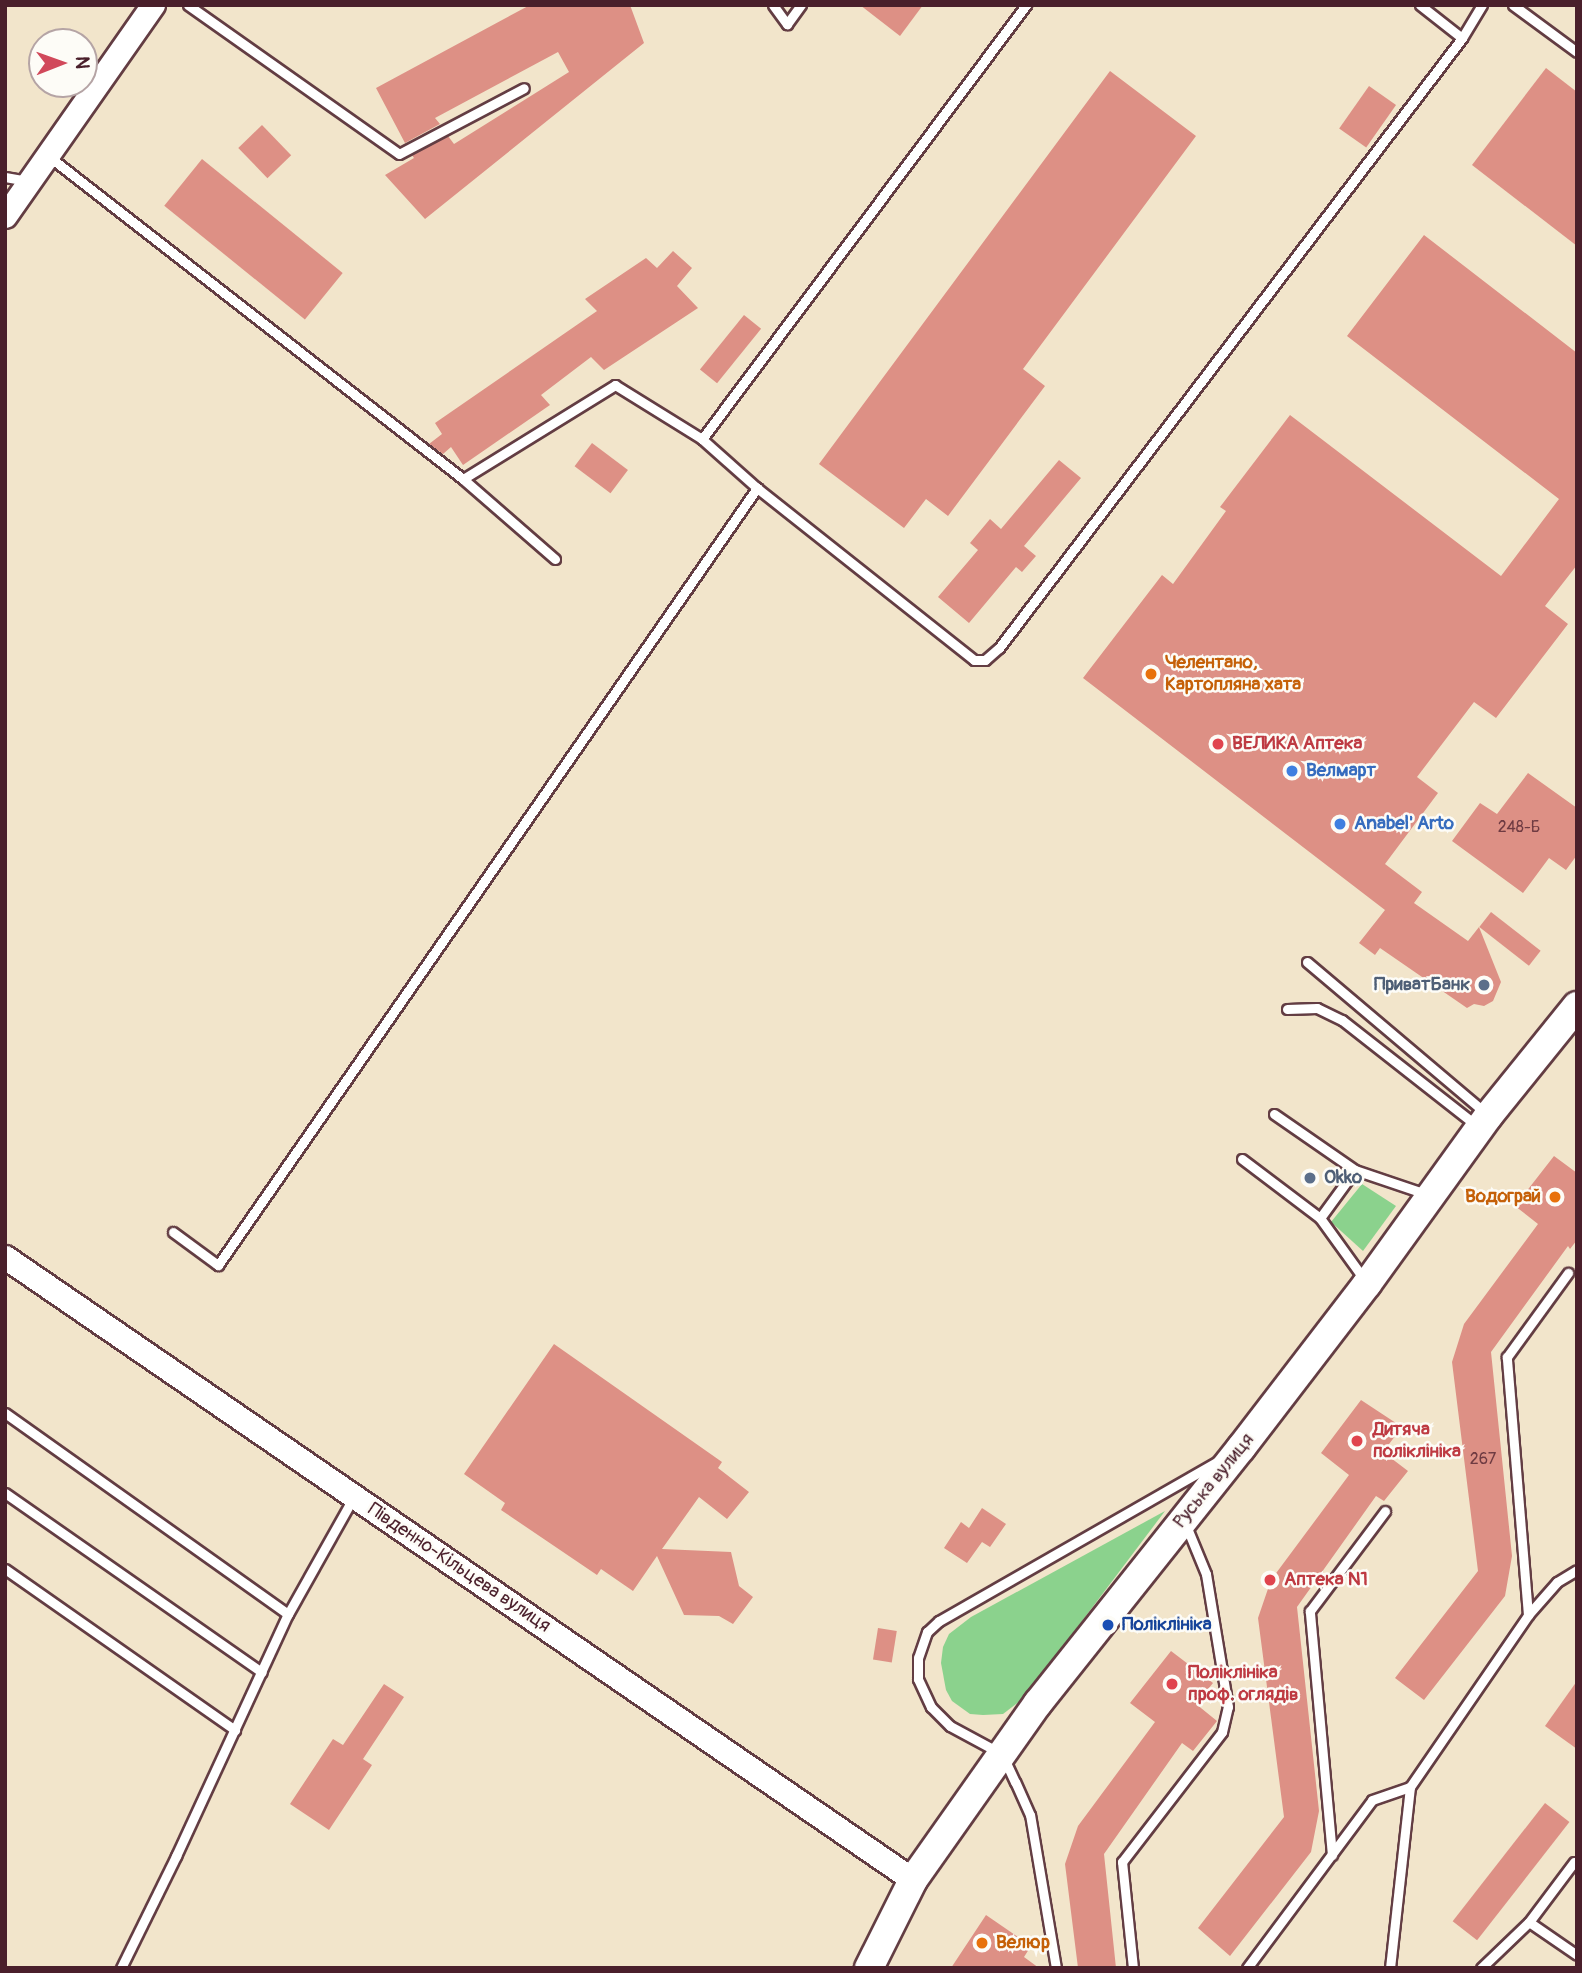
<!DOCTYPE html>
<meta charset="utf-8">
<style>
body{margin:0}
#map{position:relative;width:1582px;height:1973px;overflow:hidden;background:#f2e5cb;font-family:Pangolin,sans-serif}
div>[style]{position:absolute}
.green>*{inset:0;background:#8bd28d}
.building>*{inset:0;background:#dd9085;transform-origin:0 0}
.roads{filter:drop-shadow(2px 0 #633d43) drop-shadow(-2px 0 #633d43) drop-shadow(0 2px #633d43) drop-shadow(0 -2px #633d43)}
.service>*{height:9px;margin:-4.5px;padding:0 4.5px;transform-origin:4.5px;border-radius:4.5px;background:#fff}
.tertiary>*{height:23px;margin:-11.5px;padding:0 11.5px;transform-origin:11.5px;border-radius:11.5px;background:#fff}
.primary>*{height:28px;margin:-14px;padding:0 14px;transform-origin:14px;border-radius:14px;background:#fff}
.dots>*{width:19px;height:19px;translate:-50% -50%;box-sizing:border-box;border:4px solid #fdfcf7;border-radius:50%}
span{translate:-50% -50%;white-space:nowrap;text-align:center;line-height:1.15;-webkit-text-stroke:5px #fdfcf7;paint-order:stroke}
.number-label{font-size:16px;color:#6f3b42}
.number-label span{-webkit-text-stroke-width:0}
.food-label{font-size:19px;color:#c56008;font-weight:700}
.left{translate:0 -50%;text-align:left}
.right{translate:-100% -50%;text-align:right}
.health-label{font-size:19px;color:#be3a42;font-weight:700}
.shop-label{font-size:19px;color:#366cbe;font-weight:700}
.service-label{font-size:19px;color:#4e5e75;font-weight:700}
.street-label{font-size:19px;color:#4a1f2b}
.transit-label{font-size:19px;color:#164399;font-weight:700}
.frame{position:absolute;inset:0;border:7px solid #4a1f2b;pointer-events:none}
.north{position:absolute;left:28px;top:28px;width:70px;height:70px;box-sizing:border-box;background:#fdfcf7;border:2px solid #b5a4a5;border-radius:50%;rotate:89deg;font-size:19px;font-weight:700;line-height:28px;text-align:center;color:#4a1f2b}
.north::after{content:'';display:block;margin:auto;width:24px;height:32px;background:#d1495b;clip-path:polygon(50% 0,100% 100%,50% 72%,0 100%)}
</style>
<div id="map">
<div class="green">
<div style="clip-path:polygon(1362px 1184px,1396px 1206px,1363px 1251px,1331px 1222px)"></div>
<div style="clip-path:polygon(1165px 1511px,1024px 1698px,1003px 1714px,983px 1715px,970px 1714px,952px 1701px,946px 1690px,941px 1663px,943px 1647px,949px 1634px,971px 1617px)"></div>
</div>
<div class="building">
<div style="clip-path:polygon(530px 5px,630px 5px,644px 43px,425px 219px,385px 175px,414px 158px,412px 155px,448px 136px,454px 144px,569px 72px,558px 52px,435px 118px,440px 124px,405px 143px,376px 88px)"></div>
<div style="clip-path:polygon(860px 5px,923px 5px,900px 36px)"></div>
<div style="clip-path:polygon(1546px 68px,1577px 92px,1577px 246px,1472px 165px)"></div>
<div style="clip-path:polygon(1110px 71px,1196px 136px,1023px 369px,1045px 386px,948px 516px,926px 499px,904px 528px,819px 464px)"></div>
<div style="left:1369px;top:86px;width:33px;height:52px;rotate:35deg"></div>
<div style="left:262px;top:125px;width:42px;height:33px;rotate:46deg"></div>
<div style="left:202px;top:159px;width:181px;height:60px;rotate:39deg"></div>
<div style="clip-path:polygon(1424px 235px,1577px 353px,1577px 565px,1545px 606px,1568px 624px,1496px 718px,1474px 702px,1417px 777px,1438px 793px,1385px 864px,1422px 892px,1414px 903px,1468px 941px,1479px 927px,1501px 982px,1493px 1001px,1484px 1006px,1474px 1004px,1467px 1008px,1380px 948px,1375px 955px,1359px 943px,1385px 910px,1083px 678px,1162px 575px,1173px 584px,1226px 511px,1220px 507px,1290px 415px,1501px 576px,1559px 499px,1347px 336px)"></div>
<div style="clip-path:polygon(673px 251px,692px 268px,677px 286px,698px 308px,604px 370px,591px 357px,541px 395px,550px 405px,463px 465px,451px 447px,443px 454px,429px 444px,442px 434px,435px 423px,597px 311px,585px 299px,646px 258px,657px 268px)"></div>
<div style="left:744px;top:315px;width:22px;height:70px;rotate:39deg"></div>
<div style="left:592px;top:443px;width:45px;height:29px;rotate:37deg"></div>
<div style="clip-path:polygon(1059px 460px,1081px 478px,1024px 546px,1036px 556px,1022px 572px,1016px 567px,969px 623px,938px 597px,978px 550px,970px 543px,990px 519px,1001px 529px)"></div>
<div style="clip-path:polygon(1528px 773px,1577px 808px,1577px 855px,1566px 870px,1549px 858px,1523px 893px,1452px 841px,1480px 803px,1497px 814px)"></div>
<div style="left:1491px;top:912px;width:63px;height:19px;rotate:38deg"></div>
<div style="clip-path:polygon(1554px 1156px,1577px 1173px,1577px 1240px,1570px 1249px,1568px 1246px,1491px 1352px,1512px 1556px,1505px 1596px,1424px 1700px,1395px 1678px,1478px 1571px,1452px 1362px,1464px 1324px,1538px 1224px,1515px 1206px)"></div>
<div style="clip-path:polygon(554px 1344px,722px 1462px,718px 1468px,749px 1492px,727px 1519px,699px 1497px,662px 1549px,731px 1552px,739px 1586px,753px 1597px,733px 1624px,719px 1616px,684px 1615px,657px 1556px,633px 1591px,601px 1569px,597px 1575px,501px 1510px,505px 1503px,464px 1474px)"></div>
<div style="clip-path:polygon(1361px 1400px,1402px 1427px,1383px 1452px,1408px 1471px,1384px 1501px,1376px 1496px,1297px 1607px,1319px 1811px,1311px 1852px,1230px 1956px,1198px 1928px,1284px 1817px,1258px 1618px,1271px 1580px,1349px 1475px,1321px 1453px)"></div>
<div style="clip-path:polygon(982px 1508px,1006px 1524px,990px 1547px,982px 1542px,967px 1563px,944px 1548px,961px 1522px,969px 1528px)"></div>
<div style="left:878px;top:1628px;width:19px;height:32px;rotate:9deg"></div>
<div style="clip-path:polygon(1171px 1651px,1213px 1683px,1196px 1704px,1217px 1721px,1193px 1751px,1182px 1743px,1104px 1854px,1116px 1968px,1078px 1968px,1065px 1864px,1078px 1826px,1155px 1722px,1130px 1703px)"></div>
<div style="clip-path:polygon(1577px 1681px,1577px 1749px,1545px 1726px)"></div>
<div style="clip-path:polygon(384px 1684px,404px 1697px,363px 1759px,372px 1765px,329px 1830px,290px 1804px,333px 1739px,343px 1745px)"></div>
<div style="left:1545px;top:1803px;width:31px;height:150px;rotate:38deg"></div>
<div style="clip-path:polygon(986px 1915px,1031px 1946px,1024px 1957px,1039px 1968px,951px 1968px)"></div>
</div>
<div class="roads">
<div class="service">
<div style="left:188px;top:5px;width:258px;rotate:35.2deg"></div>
<div style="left:399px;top:154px;width:141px;rotate:-27.8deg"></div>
<div style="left:773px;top:5px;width:24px;rotate:54deg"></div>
<div style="left:787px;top:24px;width:24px;rotate:-54deg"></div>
<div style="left:1420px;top:5px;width:53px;rotate:38.2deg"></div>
<div style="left:1462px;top:38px;width:39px;rotate:-59deg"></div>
<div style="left:1513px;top:5px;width:79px;rotate:36.3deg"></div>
<div style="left:47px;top:155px;width:527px;rotate:37.91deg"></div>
<div style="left:463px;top:479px;width:122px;rotate:41deg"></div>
<div style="left:5px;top:177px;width:23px;rotate:10deg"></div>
<div style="left:463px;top:479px;width:179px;rotate:-31.7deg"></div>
<div style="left:615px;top:385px;width:102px;rotate:31.8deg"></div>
<div style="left:757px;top:488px;width:277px;rotate:38.4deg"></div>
<div style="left:974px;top:660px;width:11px"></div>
<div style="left:985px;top:660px;width:18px;rotate:-41deg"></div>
<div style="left:999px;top:648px;width:766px;rotate:-52.8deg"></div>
<div style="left:1307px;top:962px;width:236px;rotate:40.2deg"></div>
<div style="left:1287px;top:1009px;width:30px;rotate:-2deg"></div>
<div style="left:1317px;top:1008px;width:28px;rotate:26deg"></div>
<div style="left:1342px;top:1020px;width:170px;rotate:38.1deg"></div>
<div style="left:1274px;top:1114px;width:98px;rotate:34.7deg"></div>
<div style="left:1355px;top:1170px;width:75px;rotate:18.7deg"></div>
<div style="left:1242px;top:1159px;width:98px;rotate:37.1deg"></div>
<div style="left:1320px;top:1218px;width:75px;rotate:54.2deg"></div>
<div style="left:1320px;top:1218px;width:59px;rotate:-53.9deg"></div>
<div style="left:173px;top:1232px;width:56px;rotate:36.3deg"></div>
<div style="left:218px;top:1265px;width:946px;rotate:-55.25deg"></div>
<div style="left:757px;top:488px;width:74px;rotate:-138.3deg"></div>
<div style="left:702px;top:439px;width:542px;rotate:-53.26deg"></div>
<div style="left:5px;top:1413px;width:347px;rotate:35.4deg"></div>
<div style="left:5px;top:1493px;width:313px;rotate:34.9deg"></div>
<div style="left:5px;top:1569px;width:281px;rotate:35deg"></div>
<div style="left:1528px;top:1615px;width:259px;rotate:-94.7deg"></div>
<div style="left:1507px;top:1357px;width:104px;rotate:-54deg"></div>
<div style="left:1332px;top:1855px;width:245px;rotate:-95.2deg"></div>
<div style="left:1310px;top:1611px;width:125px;rotate:-53.1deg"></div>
<div style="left:1529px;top:1922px;width:58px;rotate:34.5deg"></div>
<div style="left:121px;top:1968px;width:125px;rotate:-63.8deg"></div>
<div style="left:176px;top:1856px;width:267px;rotate:-65.2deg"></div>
<div style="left:288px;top:1614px;width:133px;rotate:-60.7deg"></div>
<div style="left:1056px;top:1968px;width:155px;rotate:-99.6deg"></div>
<div style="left:1030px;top:1815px;width:36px;rotate:-114deg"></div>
<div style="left:1015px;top:1782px;width:31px;rotate:-115deg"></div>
<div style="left:1002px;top:1754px;width:59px;rotate:-151.7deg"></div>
<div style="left:950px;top:1726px;width:27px;rotate:-135deg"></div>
<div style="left:931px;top:1707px;width:31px;rotate:-115deg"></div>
<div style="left:918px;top:1679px;width:21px;rotate:-90deg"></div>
<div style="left:918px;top:1658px;width:28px;rotate:-71deg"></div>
<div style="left:927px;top:1632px;width:16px;rotate:-43deg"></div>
<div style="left:939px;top:1621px;width:322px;rotate:-29.8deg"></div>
<div style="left:1133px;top:1968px;width:107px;rotate:-95.9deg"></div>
<div style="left:1122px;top:1862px;width:164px;rotate:-52.4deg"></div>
<div style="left:1222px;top:1732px;width:26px;rotate:-77deg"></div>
<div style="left:1228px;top:1707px;width:135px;rotate:-99.4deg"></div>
<div style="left:1206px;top:1574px;width:55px;rotate:-112.4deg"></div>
<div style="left:1247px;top:1968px;width:209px;rotate:-53.3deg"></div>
<div style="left:1372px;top:1800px;width:40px;rotate:-18.9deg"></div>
<div style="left:1410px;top:1787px;width:209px;rotate:-55.5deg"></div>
<div style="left:1528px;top:1615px;width:44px;rotate:-48.7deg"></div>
<div style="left:1557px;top:1582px;width:23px;rotate:-31deg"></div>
<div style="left:1390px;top:1968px;width:182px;rotate:-83.7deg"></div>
<div style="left:1481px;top:1968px;width:66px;rotate:-43.8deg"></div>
<div style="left:1529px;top:1922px;width:75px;rotate:-53.1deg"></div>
</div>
<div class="tertiary">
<div style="left:5px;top:216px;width:258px;rotate:-55deg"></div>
<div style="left:5px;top:1257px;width:1101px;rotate:34.45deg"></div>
</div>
<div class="primary">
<div style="left:869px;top:1968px;width:98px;rotate:-63.4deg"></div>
<div style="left:913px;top:1880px;width:217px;rotate:-54.8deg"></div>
<div style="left:1038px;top:1703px;width:326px;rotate:-51.5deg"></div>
<div style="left:1241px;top:1448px;width:207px;rotate:-52.5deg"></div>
<div style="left:1367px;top:1284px;width:208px;rotate:-54.2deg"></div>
<div style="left:1489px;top:1115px;width:140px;rotate:-51.1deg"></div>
</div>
</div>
<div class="dots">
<div style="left:1151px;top:674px;background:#e8710a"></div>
<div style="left:1218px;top:744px;background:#e0444e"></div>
<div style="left:1292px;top:771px;background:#3f7fe0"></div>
<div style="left:1340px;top:824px;background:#3f7fe0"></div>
<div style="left:1484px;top:985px;background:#5c6f8a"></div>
<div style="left:1310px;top:1178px;background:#5c6f8a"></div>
<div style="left:1555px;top:1197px;background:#e8710a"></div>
<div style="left:1357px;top:1441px;background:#e0444e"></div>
<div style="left:1270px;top:1580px;background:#e0444e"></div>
<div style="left:1108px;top:1625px;background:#1a4fb4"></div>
<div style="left:1172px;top:1684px;background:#e0444e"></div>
<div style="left:982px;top:1943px;background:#e8710a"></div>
</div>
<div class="number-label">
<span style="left:1519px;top:827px">248-Б</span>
<span style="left:1483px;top:1459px">267</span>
</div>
<div class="food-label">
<span class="left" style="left:1165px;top:674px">Челентано,<br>Картопляна хата</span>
<span class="right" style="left:1541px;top:1197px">Водограй</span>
<span class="left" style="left:996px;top:1943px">Велюр</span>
</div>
<div class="health-label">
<span class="left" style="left:1232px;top:744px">ВЕЛИКА Аптека</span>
<span class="left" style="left:1373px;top:1441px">Дитяча<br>поліклініка</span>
<span class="left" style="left:1284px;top:1580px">Аптека N1</span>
<span class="left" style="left:1188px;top:1684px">Поліклініка<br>проф. оглядів</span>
</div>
<div class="shop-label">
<span class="left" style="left:1306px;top:771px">Велмарт</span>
<span class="left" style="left:1354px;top:824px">Anabel' Arto</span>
</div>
<div class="service-label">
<span class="right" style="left:1470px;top:985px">ПриватБанк</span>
<span class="left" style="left:1324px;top:1178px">Okko</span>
</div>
<div class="street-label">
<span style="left:1214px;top:1481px;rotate:-51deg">Руська вулиця</span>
<span style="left:459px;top:1568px;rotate:34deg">Південно-Кільцева вулиця</span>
</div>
<div class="transit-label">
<span class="left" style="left:1122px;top:1625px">Поліклініка</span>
</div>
<div class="frame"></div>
<div class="north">N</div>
</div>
